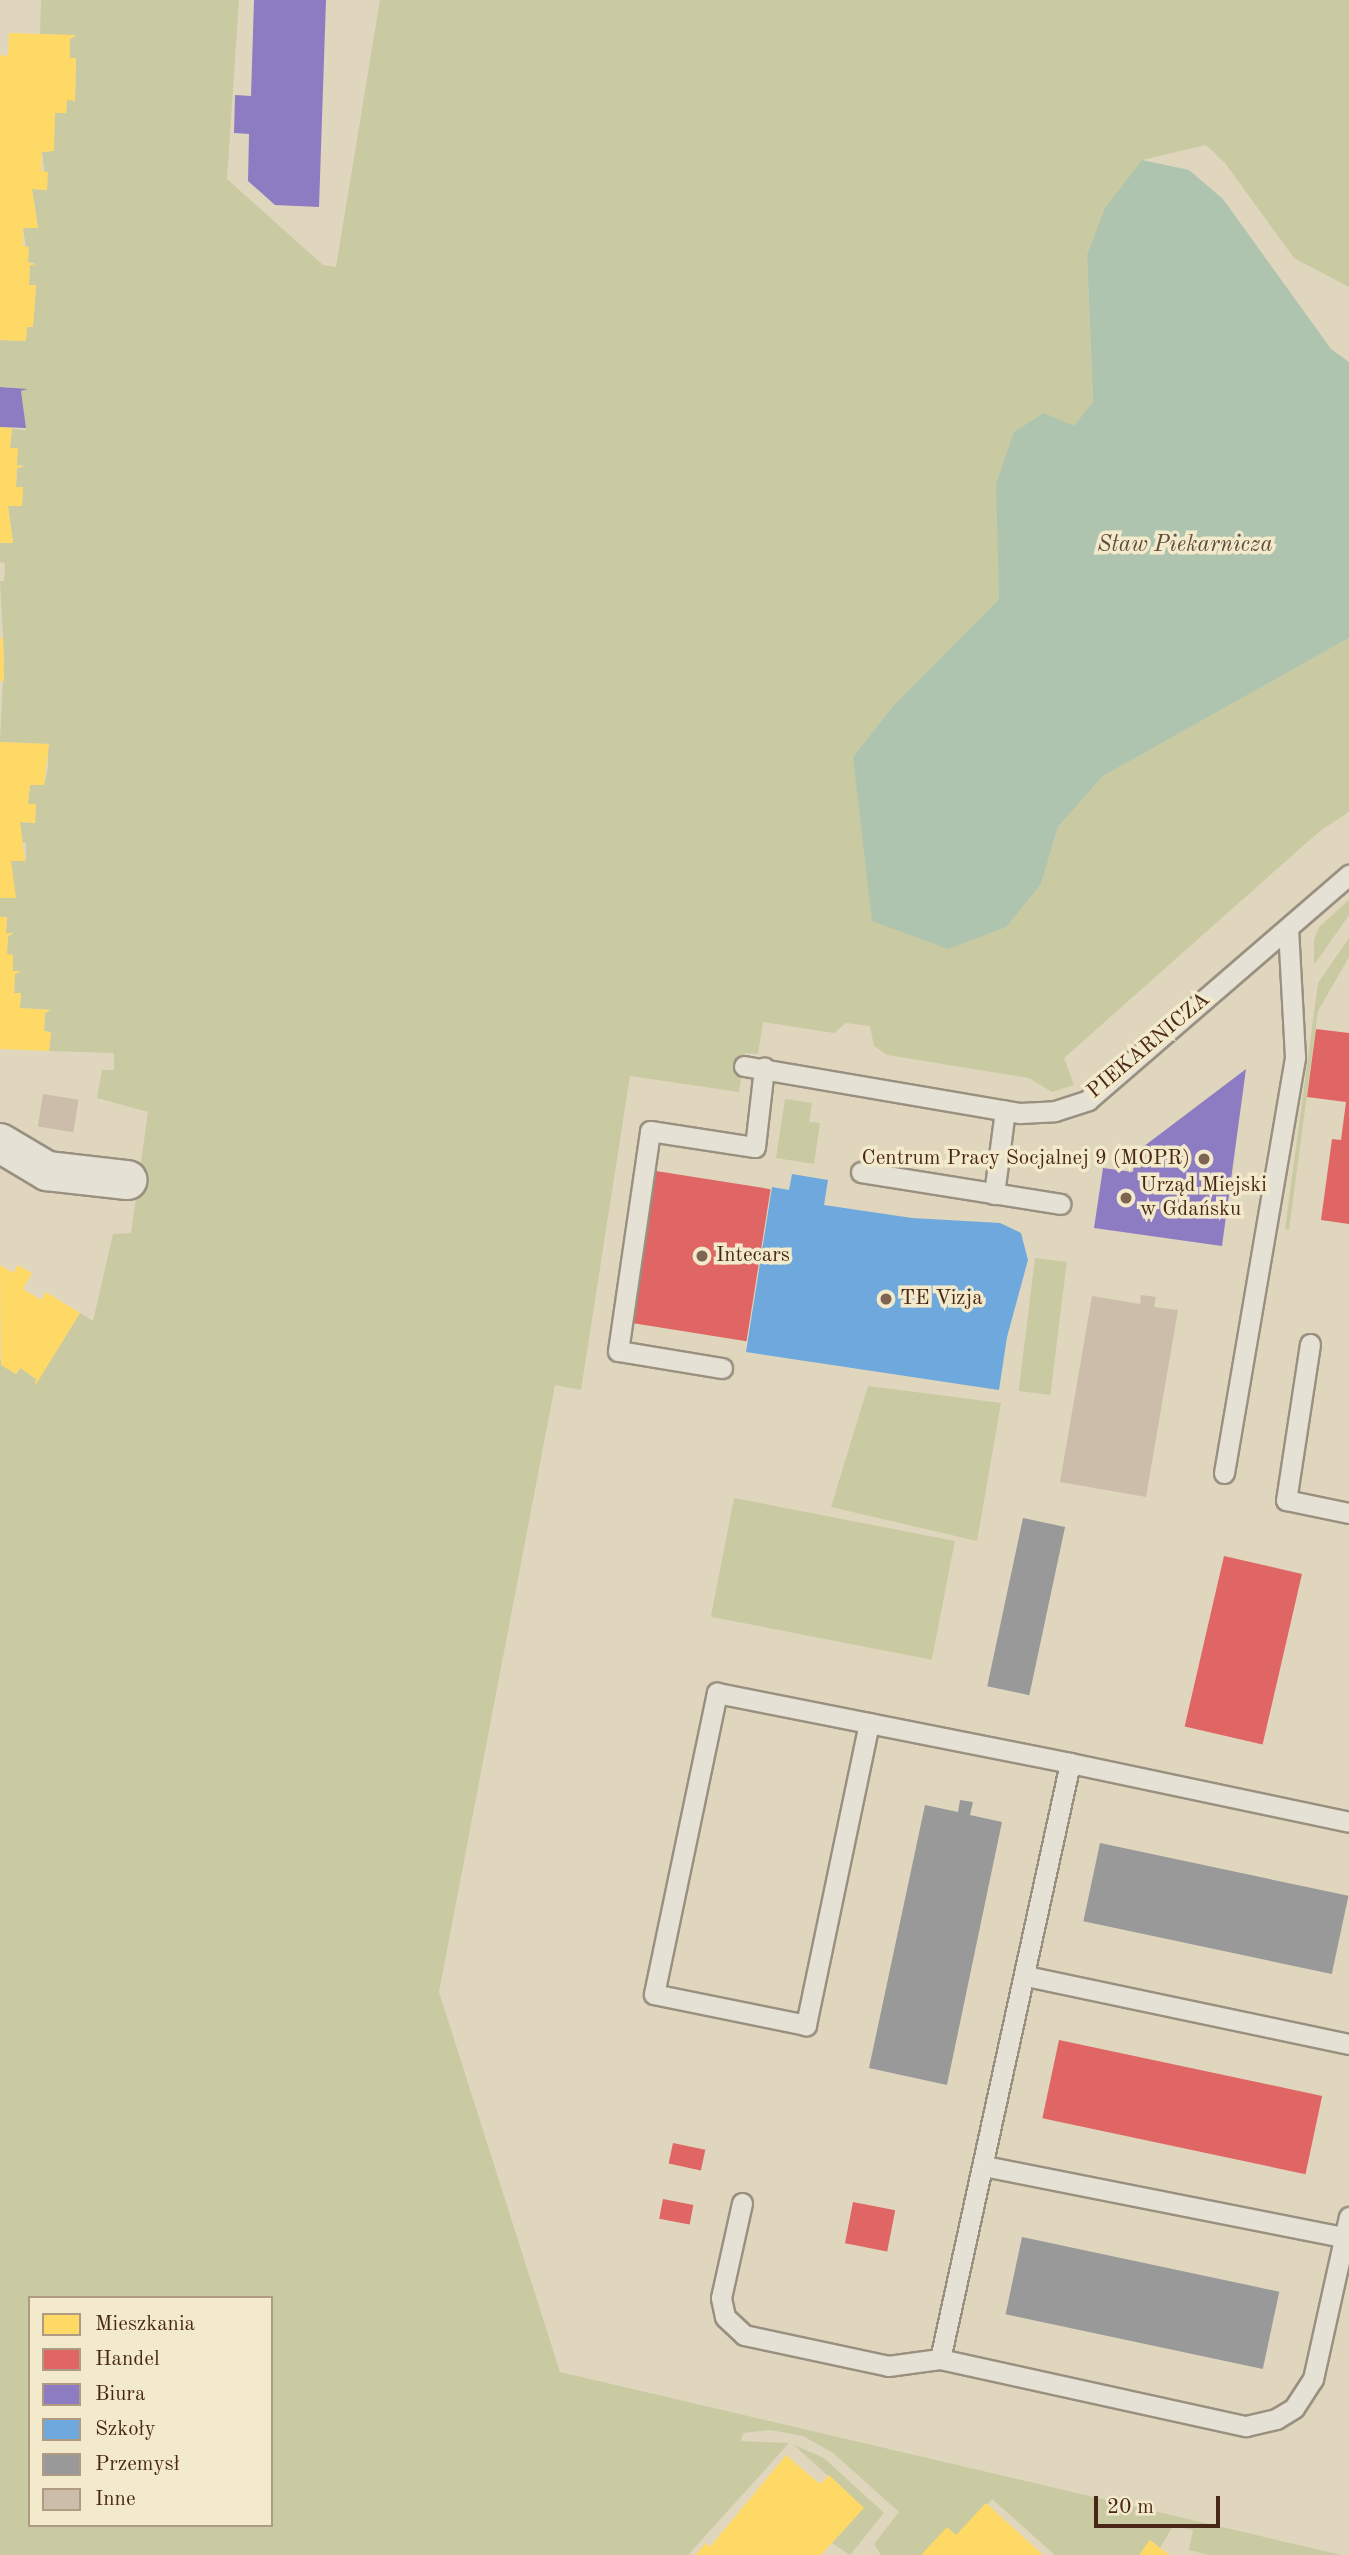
<!DOCTYPE html>
<meta charset="utf-8">
<style>
body{margin:0}
#map{position:relative;width:1349px;height:2555px;overflow:hidden;background:#dfd6bd;font-family:"Old Standard TT",serif}
div>[style]{position:absolute}
.green>*{inset:0;background:#c9caa2;transform-origin:0 0}
.water>*{inset:0;background:#afc4ae}
.homes>*{inset:0;background:#ffd966}
.shops>*{inset:0;background:#e06666;transform-origin:0 0}
.offices>*{inset:0;background:#8e7cc3}
.schools>*{inset:0;background:#6fa8dc}
.industry>*{inset:0;background:#999;transform-origin:0 0}
.building>*{inset:0;background:#ccbdaa;transform-origin:0 0}
.roads{filter:drop-shadow(2px 0 #9a9080) drop-shadow(-2px 0 #9a9080) drop-shadow(0 2px #9a9080) drop-shadow(0 -2px #9a9080)}
.service>*{height:19px;margin:-9.5px;padding:0 9.5px;transform-origin:9.5px;border-radius:9.5px;background:#e5e1d4}
.minor>*{height:38px;margin:-19px;padding:0 19px;transform-origin:19px;border-radius:19px;background:#e5e1d4}
.dots>*{width:19px;height:19px;translate:-50% -50%;box-sizing:border-box;border:4px solid #f3e9cb;border-radius:50%}
span{translate:-50% -50%;white-space:nowrap;text-align:center;line-height:1.15;-webkit-text-stroke:7px #f3e9cb;paint-order:stroke}
.street-label{font-size:21px;color:#492717}
.poi-label{font-size:21px;color:#492717}
.right{translate:-100% -50%;text-align:right}
.left{translate:0 -50%;text-align:left}
.water-label{font-size:23px;color:#5d4c3b;font-style:italic}
.legend{position:absolute;left:28px;top:2296px;width:245px;height:231px;box-sizing:border-box;background:#f3e9cb;border:2px solid #af9b83;margin:0;padding:9px 12px;list-style:none;font-size:21px;color:#492717}
.legend li{display:flex;align-items:center;gap:14px;height:35px}
.legend b{width:35px;border:2px solid #af9b83}
.scale{position:absolute;left:1094px;top:2496px;width:126px;height:32px;box-sizing:border-box;border:4px solid #492717;border-top:0;padding-left:9px;font-size:21px;line-height:24px;white-space:nowrap;color:#492717;-webkit-text-stroke:5px #f3e9cb;paint-order:stroke}
</style>
<div id="map">
<div class="green">
<div style="clip-path:polygon(evenodd,41px 0,239px 0,227px 179px,323px 265px,336px 267px,380px 0,1349px 0,1349px 287px,1294px 258px,1225px 163px,1206px 145px,1142px 160px,1087px 255px,1093px 402px,1000px 551px,999px 599px,893px 706px,853px 757px,1041px 884px,1058px 827px,1103px 776px,1349px 638px,1349px 812px,1320px 831px,1064px 1058px,1074px 1085px,1052px 1092px,1029px 1078px,887px 1055px,874px 1046px,870px 1026px,846px 1023px,834px 1033px,763px 1022px,758px 1054px,745px 1053px,739px 1092px,630px 1076px,581px 1390px,555px 1385px,439px 1992px,560px 2372px,1341px 2555px,1209px 2555px,1189px 2550px,1193px 2530px,1173px 2526px,1160px 2548px,1150px 2540px,1139px 2555px,1055px 2555px,992px 2499px,942px 2555px,881px 2555px,874px 2544px,899px 2512px,833px 2453px,803px 2436px,770px 2430px,743px 2433px,741px 2441px,789px 2443px,688px 2555px,0 2555px,0 1359px,16px 1374px,20px 1368px,36px 1379px,35px 1385px,80px 1313px,93px 1321px,113px 1234px,131px 1233px,148px 1112px,97px 1098px,102px 1070px,114px 1070px,114px 1053px,49px 1051px,51px 1032px,44px 1031px,45px 1013px,51px 1010px,20px 1008px,21px 994px,14px 993px,15px 974px,21px 971px,13px 971px,13px 955px,7px 954px,8px 936px,14px 934px,6px 933px,7px 917px,0 917px,0 898px,15px 898px,11px 861px,26px 860px,26px 843px,20px 842px,20px 822px,34px 823px,36px 804px,28px 804px,30px 785px,44px 785px,48px 768px,48px 744px,0 742px,4px 656px,0 581px,4px 581px,5px 563px,0 562px,0 543px,13px 543px,8px 506px,22px 504px,23px 488px,16px 487px,17px 468px,24px 465px,17px 465px,17px 448px,10px 448px,12px 429px,26px 430px,21px 391px,28px 389px,0 387px,0 340px,26px 341px,27px 327px,33px 327px,36px 286px,29px 285px,30px 265px,36px 263px,28px 262px,23px 228px,38px 228px,32px 189px,47px 190px,42px 152px,48px 151px,55px 113px,66px 113px,67px 100px,75px 100px,76px 59px,70px 58px,70px 39px,76px 36px,40px 34px,41px 0,30px 2298px,271px 2298px,271px 2525px,30px 2525px,30px 2298px)"></div>
<div style="clip-path:polygon(1349px 900px,1349px 915px,1314px 965px,1314px 940px,1319px 927px)"></div>
<div style="clip-path:polygon(1349px 938px,1349px 957px,1318px 1011px,1289px 1230px,1285px 1229px,1318px 983px)"></div>
<div style="clip-path:polygon(785px 1099px,812px 1103px,809px 1122px,820px 1123px,814px 1164px,776px 1158px)"></div>
<div style="left:1035px;top:1258px;width:32px;height:134px;rotate:7deg"></div>
<div style="clip-path:polygon(868px 1386px,1001px 1403px,977px 1541px,831px 1507px)"></div>
<div style="left:734px;top:1498px;width:225px;height:121px;rotate:11deg"></div>
<div style="clip-path:polygon(794px 2445px,824px 2458px,884px 2513px,850px 2555px,832px 2543px,863px 2508px)"></div>
</div>
<div class="water">
<div style="clip-path:polygon(1142px 160px,1189px 170px,1223px 199px,1331px 349px,1349px 362px,1349px 638px,1103px 776px,1058px 827px,1041px 884px,1006px 927px,948px 949px,872px 921px,853px 757px,893px 706px,999px 599px,996px 484px,1014px 432px,1044px 413px,1074px 426px,1093px 402px,1087px 255px,1105px 208px)"></div>
</div>
<div class="homes">
<div style="clip-path:polygon(9px 33px,76px 35px,70px 39px,70px 58px,76px 58px,75px 101px,67px 100px,66px 113px,55px 113px,54px 151px,42px 152px,41px 171px,48px 172px,47px 190px,32px 189px,38px 228px,23px 228px,23px 246px,29px 247px,28px 262px,37px 266px,30px 265px,29px 285px,36px 285px,33px 327px,27px 327px,26px 341px,0 340px,0 55px,8px 56px)"></div>
<div style="clip-path:polygon(0 427px,12px 428px,10px 448px,18px 448px,17px 465px,24px 467px,17px 468px,16px 487px,23px 487px,22px 506px,8px 506px,13px 543px,0 543px)"></div>
<div style="clip-path:polygon(0 638px,3px 638px,4px 681px,0 681px)"></div>
<div style="clip-path:polygon(0 742px,49px 744px,44px 785px,30px 785px,28px 804px,36px 804px,35px 823px,20px 822px,25px 861px,11px 861px,16px 898px,0 898px)"></div>
<div style="clip-path:polygon(0 917px,7px 917px,6px 933px,14px 933px,8px 936px,7px 954px,13px 955px,13px 971px,21px 971px,15px 974px,14px 993px,21px 993px,20px 1008px,51px 1010px,45px 1013px,44px 1031px,51px 1032px,49px 1051px,0 1049px)"></div>
<div style="clip-path:polygon(0 1265px,13px 1273px,18px 1265px,32px 1273px,23px 1289px,41px 1300px,46px 1292px,80px 1313px,35px 1386px,36px 1379px,20px 1368px,16px 1374px,1px 1365px)"></div>
<div style="clip-path:polygon(786px 2455px,820px 2484px,829px 2475px,864px 2508px,821px 2555px,695px 2555px,706px 2543px,710px 2547px)"></div>
<div style="clip-path:polygon(986px 2503px,1043px 2555px,921px 2555px,947px 2527px,956px 2535px)"></div>
<div style="clip-path:polygon(1150px 2540px,1160px 2548px,1170px 2555px,1139px 2555px)"></div>
</div>
<div class="shops">
<div style="clip-path:polygon(1316px 1029px,1349px 1033px,1349px 1224px,1321px 1220px,1332px 1139px,1341px 1140px,1346px 1102px,1307px 1097px)"></div>
<div style="left:656px;top:1171px;width:116px;height:154px;rotate:9deg"></div>
<div style="left:1224px;top:1556px;width:80px;height:175px;rotate:13deg"></div>
<div style="left:1059px;top:2040px;width:269px;height:80px;rotate:12deg"></div>
<div style="left:673px;top:2143px;width:33px;height:21px;rotate:12deg"></div>
<div style="left:663px;top:2199px;width:31px;height:20px;rotate:11deg"></div>
<div style="left:853px;top:2202px;width:43px;height:42px;rotate:11deg"></div>
</div>
<div class="offices">
<div style="clip-path:polygon(254px 0,326px 0,319px 207px,275px 205px,248px 181px,249px 134px,234px 133px,235px 95px,251px 96px)"></div>
<div style="clip-path:polygon(0 387px,28px 389px,21px 391px,26px 428px,0 427px)"></div>
<div style="clip-path:polygon(1246px 1069px,1222px 1246px,1094px 1228px,1103px 1168px,1133px 1172px,1135px 1153px)"></div>
</div>
<div class="schools">
<div style="clip-path:polygon(792px 1174px,828px 1180px,824px 1205px,912px 1218px,1000px 1223px,1021px 1233px,1028px 1260px,1007px 1337px,999px 1390px,746px 1352px,772px 1187px,789px 1190px)"></div>
</div>
<div class="industry">
<div style="left:1023px;top:1518px;width:43px;height:172px;rotate:12deg"></div>
<div style="clip-path:polygon(960px 1800px,973px 1802px,970px 1815px,1002px 1822px,947px 2085px,869px 2068px,925px 1805px,958px 1812px)"></div>
<div style="left:1100px;top:1843px;width:254px;height:80px;rotate:12deg"></div>
<div style="left:1022px;top:2237px;width:263px;height:79px;rotate:12deg"></div>
</div>
<div class="building">
<div style="left:43px;top:1094px;width:36px;height:33px;rotate:9deg"></div>
<div style="clip-path:polygon(1141px 1295px,1156px 1297px,1154px 1307px,1178px 1310px,1146px 1497px,1060px 1482px,1092px 1296px,1140px 1304px)"></div>
</div>
<div class="roads">
<div class="service">
<div style="left:744px;top:1066px;width:280px;rotate:9.7deg"></div>
<div style="left:1020px;top:1113px;width:35px;rotate:-3deg"></div>
<div style="left:1055px;top:1111px;width:35px;rotate:-18deg"></div>
<div style="left:1088px;top:1100px;width:345px;rotate:-40.8deg"></div>
<div style="left:861px;top:1172px;width:202px;rotate:9.1deg"></div>
<div style="left:994px;top:1194px;width:84px;rotate:-82.5deg"></div>
<div style="left:1310px;top:1344px;width:158px;rotate:98.7deg"></div>
<div style="left:1286px;top:1500px;width:64px;rotate:11.7deg"></div>
<div style="left:722px;top:1368px;width:105px;rotate:-170.7deg"></div>
<div style="left:618px;top:1351px;width:222px;rotate:-81.7deg"></div>
<div style="left:650px;top:1131px;width:106px;rotate:8.7deg"></div>
<div style="left:755px;top:1147px;width:80px;rotate:-83.5deg"></div>
<div style="left:1224px;top:1473px;width:422px;rotate:-80.3deg"></div>
<div style="left:1295px;top:1057px;width:129px;rotate:-93.1deg"></div>
<div style="left:869px;top:1723px;width:309px;rotate:101.8deg"></div>
<div style="left:806px;top:2025px;width:155px;rotate:-168.5deg"></div>
<div style="left:654px;top:1994px;width:308px;rotate:-78.2deg"></div>
<div style="left:717px;top:1693px;width:360px;rotate:11.2deg"></div>
<div style="left:1070px;top:1763px;width:285px;rotate:11.9deg"></div>
<div style="left:1070px;top:1763px;width:610px;rotate:102.3deg"></div>
<div style="left:940px;top:2359px;width:313px;rotate:12.4deg"></div>
<div style="left:1246px;top:2426px;width:31px;rotate:-13deg"></div>
<div style="left:1276px;top:2419px;width:21px;rotate:-31deg"></div>
<div style="left:1294px;top:2408px;width:35px;rotate:-57deg"></div>
<div style="left:1313px;top:2379px;width:166px;rotate:-77.5deg"></div>
<div style="left:1026px;top:1976px;width:330px;rotate:11.9deg"></div>
<div style="left:984px;top:2166px;width:367px;rotate:11.2deg"></div>
<div style="left:742px;top:2203px;width:97px;rotate:102.5deg"></div>
<div style="left:721px;top:2298px;width:19px;rotate:78deg"></div>
<div style="left:725px;top:2317px;width:26px;rotate:43deg"></div>
<div style="left:744px;top:2335px;width:147px;rotate:12.1deg"></div>
<div style="left:888px;top:2366px;width:52px;rotate:-7.7deg"></div>
</div>
<div class="minor">
<div style="left:0;top:1143px;width:55px;rotate:30.8deg"></div>
<div style="left:47px;top:1171px;width:81px;rotate:6.4deg"></div>
</div>
</div>
<div class="dots">
<div style="left:1204px;top:1159px;background:#7e6451"></div>
<div style="left:1126px;top:1198px;background:#7e6451"></div>
<div style="left:702px;top:1256px;background:#7e6451"></div>
<div style="left:886px;top:1299px;background:#7e6451"></div>
</div>
<div class="street-label">
<span style="left:1149px;top:1046px;rotate:-40deg">PIEKARNICZA</span>
</div>
<div class="poi-label">
<span class="right" style="left:1190px;top:1159px">Centrum Pracy Socjalnej 9 (MOPR)</span>
<span class="left" style="left:1140px;top:1198px">Urząd Miejski<br>w Gdańsku</span>
<span class="left" style="left:716px;top:1256px">Intecars</span>
<span class="left" style="left:900px;top:1299px">TE Vizja</span>
</div>
<div class="water-label">
<span style="left:1185px;top:545px">Staw Piekarnicza</span>
</div>
<ul class="legend">
<li><b style="height:19px;background:#ffd966"></b>Mieszkania</li>
<li><b style="height:19px;background:#e06666"></b>Handel</li>
<li><b style="height:19px;background:#8e7cc3"></b>Biura</li>
<li><b style="height:19px;background:#6fa8dc"></b>Szkoły</li>
<li><b style="height:19px;background:#999"></b>Przemysł</li>
<li><b style="height:19px;background:#ccbdaa"></b>Inne</li>
</ul>
<div class="scale">20 m</div>
</div>
